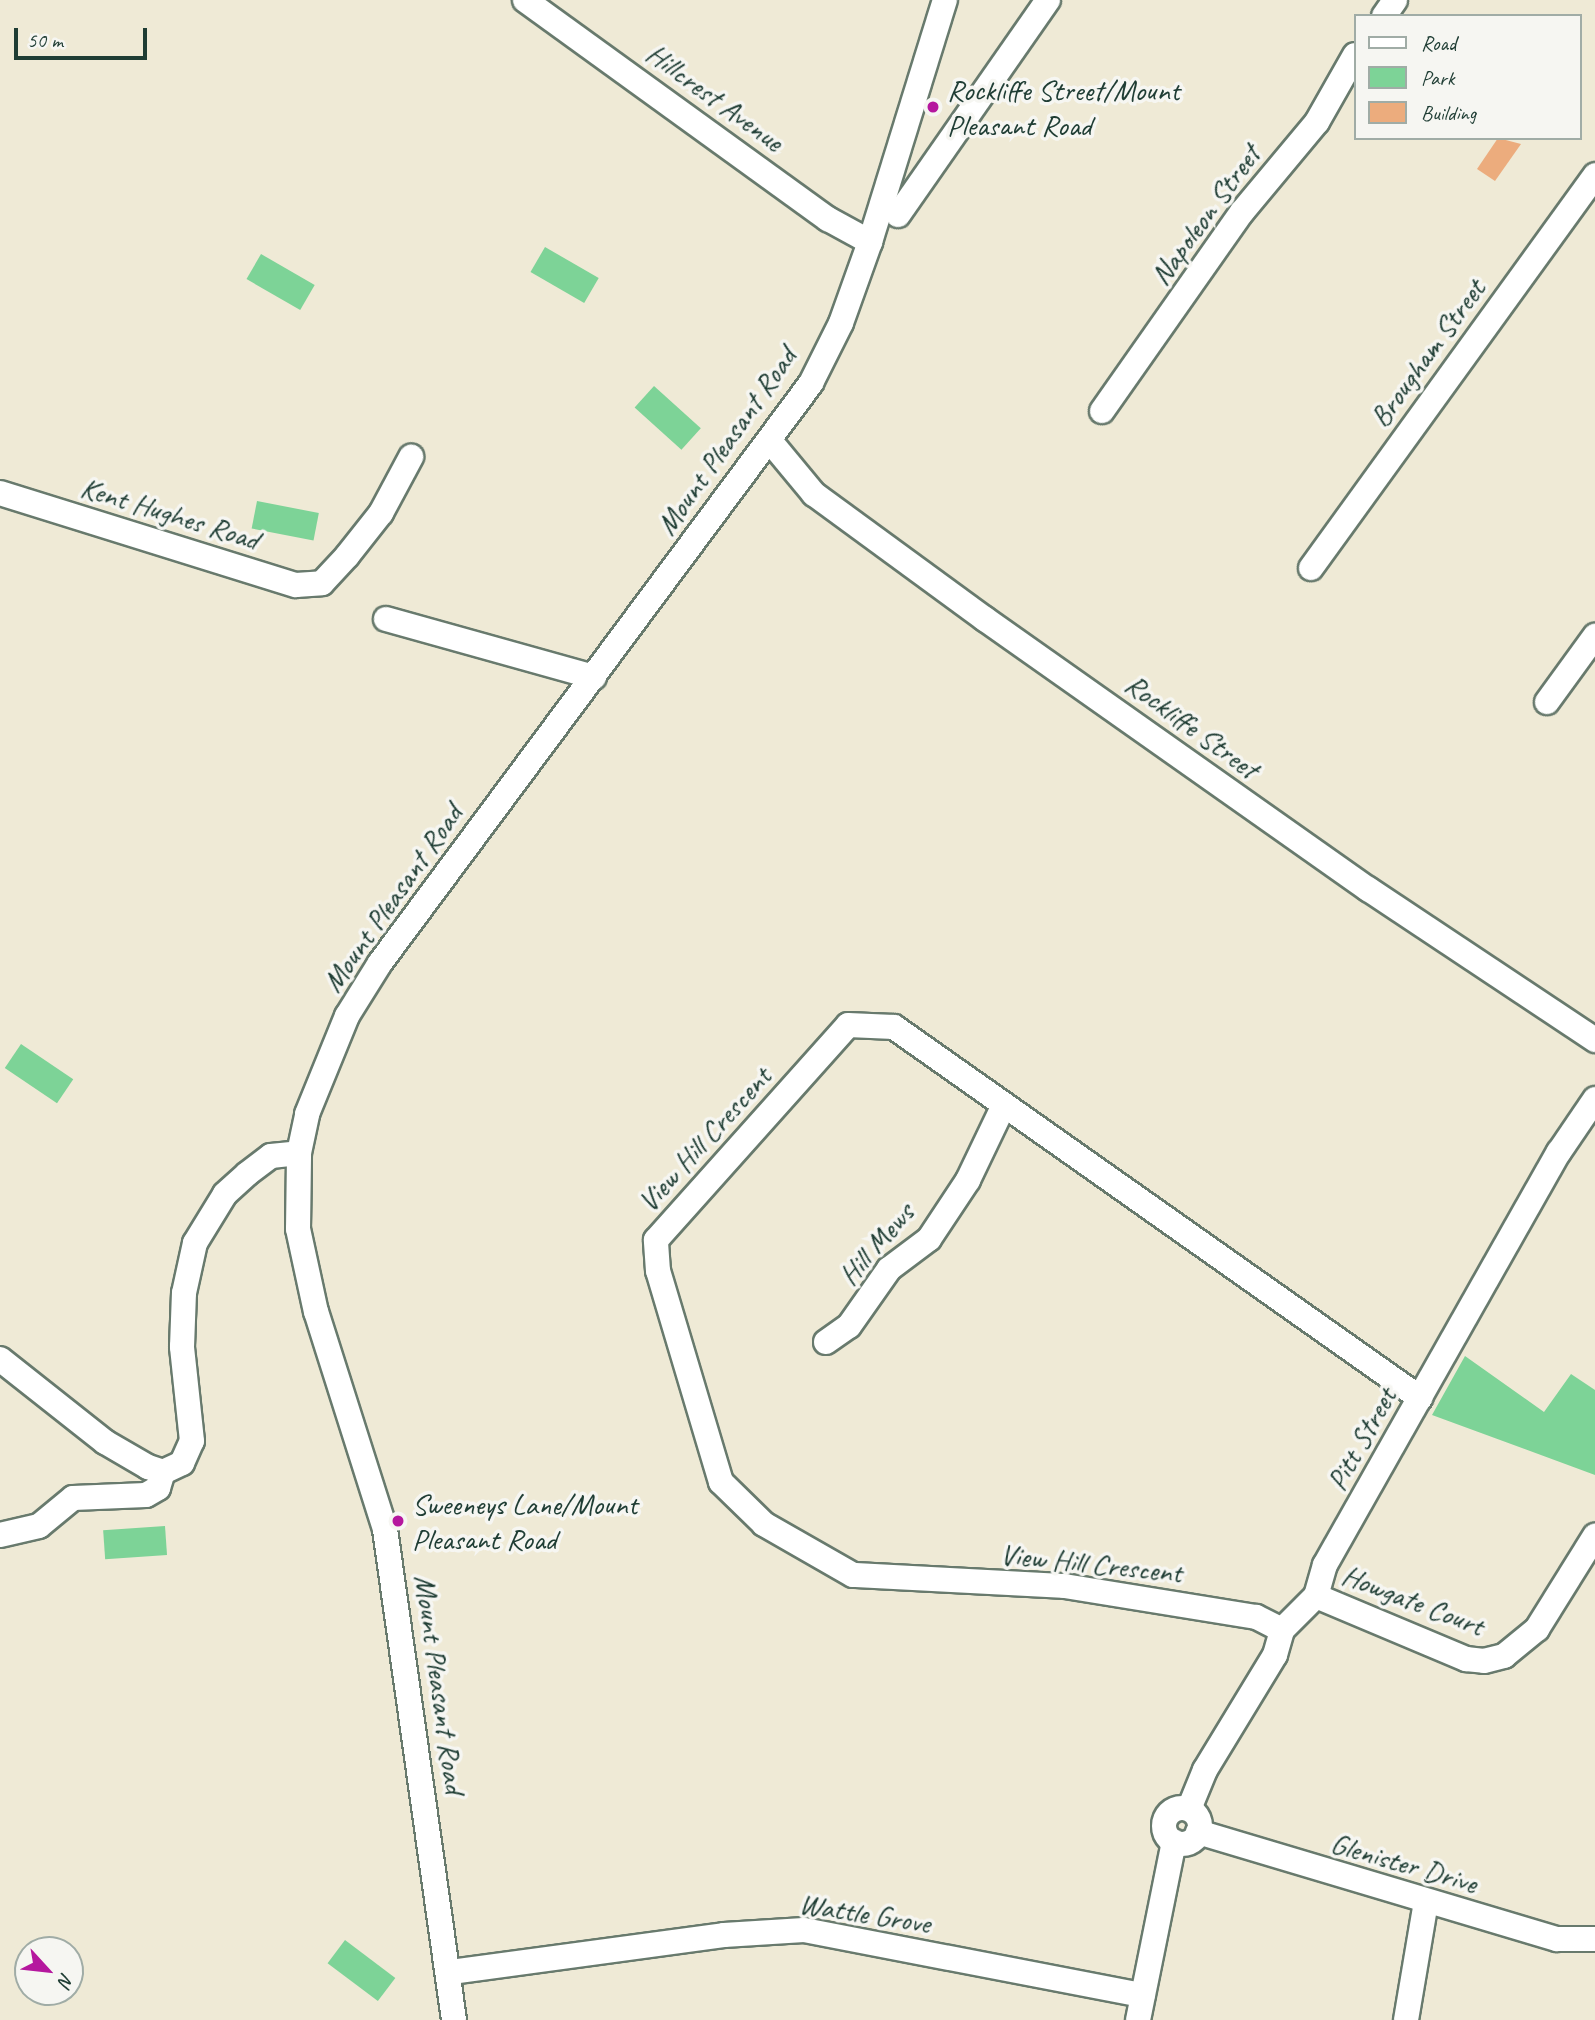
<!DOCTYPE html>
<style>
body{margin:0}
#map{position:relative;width:1595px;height:2020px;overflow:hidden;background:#efead6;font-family:Caveat,sans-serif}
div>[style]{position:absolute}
.green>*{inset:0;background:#7dd397;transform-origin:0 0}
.building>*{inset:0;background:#ecac7d}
.roads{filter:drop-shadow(2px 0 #687a6d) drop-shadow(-2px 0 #687a6d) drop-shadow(0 2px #687a6d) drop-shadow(0 -2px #687a6d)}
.minor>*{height:24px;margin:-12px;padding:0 12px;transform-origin:12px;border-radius:12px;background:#fff}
.minor>.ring{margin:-12px;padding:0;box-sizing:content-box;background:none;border:24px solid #fff;border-radius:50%}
.dots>*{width:19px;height:19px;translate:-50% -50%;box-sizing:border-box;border:4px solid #f6f6f2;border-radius:50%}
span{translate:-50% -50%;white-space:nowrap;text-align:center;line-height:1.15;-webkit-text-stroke:7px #f6f6f2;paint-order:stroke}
.poi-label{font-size:30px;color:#1f3d34}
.left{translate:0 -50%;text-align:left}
.street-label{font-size:30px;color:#1f3d34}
.legend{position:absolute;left:1354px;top:14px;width:228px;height:126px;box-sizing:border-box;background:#f6f6f2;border:2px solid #a0aca6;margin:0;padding:9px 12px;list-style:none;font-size:21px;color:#1f3d34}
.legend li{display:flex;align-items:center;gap:14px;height:35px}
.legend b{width:35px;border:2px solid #a0aca6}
.north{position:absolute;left:14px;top:1936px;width:70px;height:70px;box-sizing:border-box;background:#f6f6f2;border:2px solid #a0aca6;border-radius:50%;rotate:117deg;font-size:19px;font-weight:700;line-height:28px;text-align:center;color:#1f3d34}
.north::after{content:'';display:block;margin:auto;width:24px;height:32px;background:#b5179e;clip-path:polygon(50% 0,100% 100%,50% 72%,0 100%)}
.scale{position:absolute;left:14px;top:28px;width:133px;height:32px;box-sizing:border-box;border:4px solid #1f3d34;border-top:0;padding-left:9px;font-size:21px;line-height:24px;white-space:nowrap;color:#1f3d34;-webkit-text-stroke:5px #f6f6f2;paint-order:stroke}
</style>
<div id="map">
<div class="green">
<div style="left:545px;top:247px;width:62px;height:29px;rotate:30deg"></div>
<div style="left:261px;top:254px;width:62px;height:29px;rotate:30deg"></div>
<div style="left:654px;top:386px;width:63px;height:29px;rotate:42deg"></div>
<div style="left:257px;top:501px;width:63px;height:28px;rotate:11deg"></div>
<div style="left:21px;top:1044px;width:63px;height:29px;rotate:34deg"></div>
<div style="clip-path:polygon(1465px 1356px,1544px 1412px,1571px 1374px,1595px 1390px,1595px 1475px,1432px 1415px)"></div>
<div style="left:165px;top:1526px;width:29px;height:62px;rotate:86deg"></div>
<div style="left:345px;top:1940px;width:63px;height:29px;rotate:37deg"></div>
</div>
<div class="building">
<div style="clip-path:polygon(1498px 138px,1521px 144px,1495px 181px,1477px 169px)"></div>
</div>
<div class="roads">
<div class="minor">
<div style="left:525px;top:0;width:374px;rotate:35.9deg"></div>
<div style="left:828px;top:219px;width:48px;rotate:28.7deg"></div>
<div style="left:1384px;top:16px;width:19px;rotate:-55deg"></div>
<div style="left:898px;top:215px;width:262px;rotate:-55.1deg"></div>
<div style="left:1102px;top:411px;width:243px;rotate:-54.9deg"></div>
<div style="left:1242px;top:212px;width:117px;rotate:-50.2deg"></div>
<div style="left:1317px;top:122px;width:77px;rotate:-60.4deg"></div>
<div style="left:770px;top:441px;width:69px;rotate:50.3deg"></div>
<div style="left:814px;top:494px;width:212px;rotate:36.2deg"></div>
<div style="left:985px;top:619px;width:469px;rotate:35.2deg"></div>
<div style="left:1368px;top:889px;width:273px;rotate:33.6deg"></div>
<div style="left:0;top:493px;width:310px;rotate:17.3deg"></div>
<div style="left:296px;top:585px;width:26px;rotate:-4deg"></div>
<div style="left:322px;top:583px;width:37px;rotate:-47deg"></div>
<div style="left:347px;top:556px;width:55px;rotate:-51.7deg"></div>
<div style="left:381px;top:513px;width:64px;rotate:-61.8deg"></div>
<div style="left:1311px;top:568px;width:485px;rotate:-54.1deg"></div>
<div style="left:386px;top:619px;width:216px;rotate:15.6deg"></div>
<div style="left:1547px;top:702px;width:82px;rotate:-54deg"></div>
<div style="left:826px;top:1342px;width:28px;rotate:-35deg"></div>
<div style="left:849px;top:1326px;width:70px;rotate:-54.9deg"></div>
<div style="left:889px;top:1269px;width:50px;rotate:-36.9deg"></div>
<div style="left:929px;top:1239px;width:71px;rotate:-56.5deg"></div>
<div style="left:968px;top:1180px;width:83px;rotate:-64.4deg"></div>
<div style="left:0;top:1359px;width:134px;rotate:38.3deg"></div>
<div style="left:105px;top:1442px;width:50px;rotate:30.2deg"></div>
<div style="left:148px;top:1467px;width:16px;rotate:18deg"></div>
<div style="left:163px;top:1472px;width:21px;rotate:-25deg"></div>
<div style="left:182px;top:1463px;width:24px;rotate:-66deg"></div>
<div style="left:192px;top:1441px;width:95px;rotate:-96.1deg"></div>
<div style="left:182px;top:1347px;width:54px;rotate:-87.9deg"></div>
<div style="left:184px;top:1293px;width:51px;rotate:-77.6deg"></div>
<div style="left:195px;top:1243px;width:57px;rotate:-58.5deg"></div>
<div style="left:225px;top:1194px;width:30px;rotate:-42deg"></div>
<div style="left:247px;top:1174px;width:30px;rotate:-37deg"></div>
<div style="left:271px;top:1156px;width:28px;rotate:-6deg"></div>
<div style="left:0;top:1535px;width:40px;rotate:-13deg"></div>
<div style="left:39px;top:1526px;width:44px;rotate:-39.5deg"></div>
<div style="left:73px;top:1498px;width:73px;rotate:-2.4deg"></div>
<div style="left:146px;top:1495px;width:14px;rotate:-30deg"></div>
<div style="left:158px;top:1488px;width:17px;rotate:-73deg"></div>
<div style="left:1316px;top:1596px;width:163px;rotate:22.8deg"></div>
<div style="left:1466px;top:1659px;width:18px;rotate:6deg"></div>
<div style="left:1484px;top:1661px;width:21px;rotate:-14deg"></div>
<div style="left:1504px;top:1656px;width:43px;rotate:-39.3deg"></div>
<div style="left:1537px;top:1629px;width:110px;rotate:-58.1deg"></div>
<div style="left:1282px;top:1630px;width:29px;rotate:-153deg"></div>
<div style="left:1256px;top:1617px;width:194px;rotate:-170.8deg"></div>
<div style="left:1064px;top:1586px;width:211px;rotate:-177deg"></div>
<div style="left:853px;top:1575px;width:103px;rotate:-150.2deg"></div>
<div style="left:764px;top:1524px;width:60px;rotate:-135.7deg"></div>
<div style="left:721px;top:1482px;width:220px;rotate:-106.6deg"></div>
<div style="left:658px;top:1271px;width:31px;rotate:-94deg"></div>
<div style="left:656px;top:1240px;width:288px;rotate:-48.2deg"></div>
<div style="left:848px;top:1025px;width:46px;rotate:2.5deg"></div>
<div style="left:894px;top:1027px;width:644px;rotate:35.2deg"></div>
<div class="ring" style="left:1164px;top:1808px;width:12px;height:12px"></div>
<div style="left:1189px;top:1809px;width:42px;rotate:-67.7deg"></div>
<div style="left:1205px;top:1770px;width:135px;rotate:-58.7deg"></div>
<div style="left:1275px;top:1655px;width:26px;rotate:-74deg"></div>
<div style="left:1282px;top:1630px;width:48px;rotate:-45deg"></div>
<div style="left:1316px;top:1596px;width:32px;rotate:-74deg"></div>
<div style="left:1325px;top:1565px;width:475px;rotate:-60.5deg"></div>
<div style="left:1559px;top:1152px;width:64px;rotate:-55.8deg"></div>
<div style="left:1198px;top:1832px;width:375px;rotate:16.6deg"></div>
<div style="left:1557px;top:1939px;width:38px"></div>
<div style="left:451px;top:1972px;width:275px;rotate:-7.7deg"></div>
<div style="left:724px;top:1935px;width:80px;rotate:-3.6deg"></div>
<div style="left:804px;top:1930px;width:345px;rotate:10.9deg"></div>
<div style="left:454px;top:2020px;width:496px;rotate:-98deg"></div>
<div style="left:385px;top:1529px;width:228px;rotate:-107.6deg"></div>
<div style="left:316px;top:1312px;width:85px;rotate:-102.2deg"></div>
<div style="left:298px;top:1229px;width:76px;rotate:-89.2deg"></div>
<div style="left:299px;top:1153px;width:40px;rotate:-78deg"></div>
<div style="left:307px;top:1114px;width:106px;rotate:-67.8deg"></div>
<div style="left:347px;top:1016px;width:62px;rotate:-58.1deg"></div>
<div style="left:380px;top:963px;width:723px;rotate:-53.38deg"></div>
<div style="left:811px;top:383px;width:67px;rotate:-63.4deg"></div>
<div style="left:841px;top:323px;width:86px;rotate:-70.3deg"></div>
<div style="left:870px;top:242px;width:253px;rotate:-72.8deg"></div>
<div style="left:1138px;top:2020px;width:182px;rotate:-78.6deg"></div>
<div style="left:1406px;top:2020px;width:120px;rotate:-80.4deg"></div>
</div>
</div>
<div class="dots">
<div style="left:933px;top:107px;background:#b5179e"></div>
<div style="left:398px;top:1521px;background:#b5179e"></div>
</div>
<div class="poi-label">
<span class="left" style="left:947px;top:107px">Rockliffe Street/Mount<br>Pleasant Road</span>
<span class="left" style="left:412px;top:1521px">Sweeneys Lane/Mount<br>Pleasant Road</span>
</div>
<div class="street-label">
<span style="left:715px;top:97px;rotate:36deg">Hillcrest Avenue</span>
<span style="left:1205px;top:215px;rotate:-54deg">Napoleon Street</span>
<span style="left:1427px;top:353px;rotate:-54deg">Brougham Street</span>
<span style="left:726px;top:441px;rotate:-55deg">Mount Pleasant Road</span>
<span style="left:170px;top:513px;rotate:17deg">Kent Hughes Road</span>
<span style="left:1192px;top:726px;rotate:36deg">Rockliffe Street</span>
<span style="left:392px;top:898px;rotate:-55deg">Mount Pleasant Road</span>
<span style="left:704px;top:1139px;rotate:-48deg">View Hill Crescent</span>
<span style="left:876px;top:1244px;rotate:-49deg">Hill Mews</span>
<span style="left:1361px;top:1439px;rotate:-61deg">Pitt Street</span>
<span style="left:1091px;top:1563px;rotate:6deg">View Hill Crescent</span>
<span style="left:1413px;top:1600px;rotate:21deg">Howgate Court</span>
<span style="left:440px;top:1684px;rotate:82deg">Mount Pleasant Road</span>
<span style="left:1404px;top:1863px;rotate:16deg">Glenister Drive</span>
<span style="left:865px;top:1913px;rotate:9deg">Wattle Grove</span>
</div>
<ul class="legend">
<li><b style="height:9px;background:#fff"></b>Road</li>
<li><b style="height:19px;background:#7dd397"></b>Park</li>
<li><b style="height:19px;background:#ecac7d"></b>Building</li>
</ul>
<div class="north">N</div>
<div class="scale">50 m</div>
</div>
